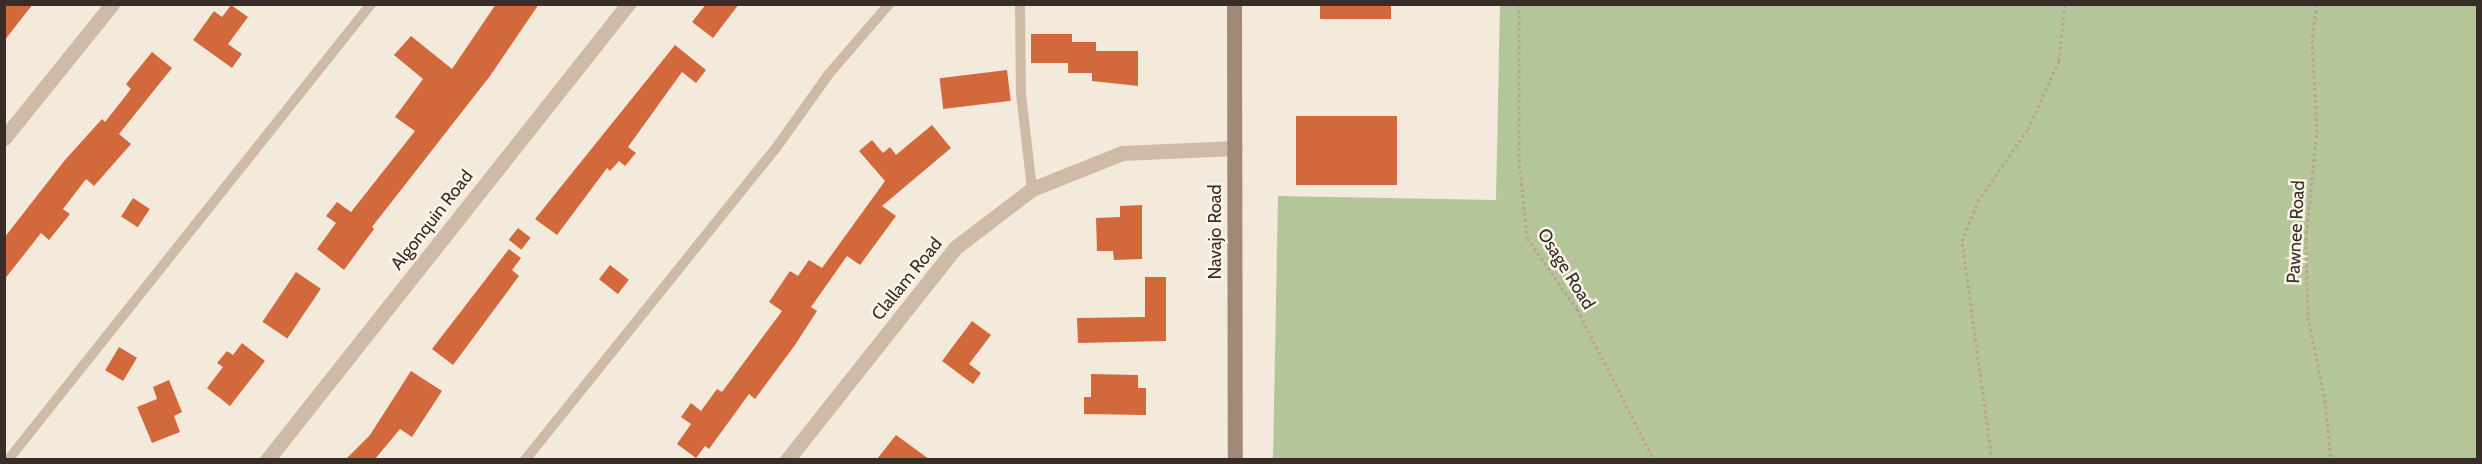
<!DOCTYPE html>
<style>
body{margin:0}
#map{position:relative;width:2482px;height:464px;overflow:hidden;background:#f4eadb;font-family:Cabin,sans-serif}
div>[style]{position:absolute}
.green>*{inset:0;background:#b4c599}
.building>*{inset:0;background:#d2693c;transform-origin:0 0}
.path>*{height:3px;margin-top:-1.5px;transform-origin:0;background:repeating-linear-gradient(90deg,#baa490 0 3px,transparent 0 6px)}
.service>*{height:10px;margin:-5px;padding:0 5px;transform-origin:5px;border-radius:5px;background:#cebaa6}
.minor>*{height:15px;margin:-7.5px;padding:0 7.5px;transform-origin:7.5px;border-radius:7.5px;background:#cebaa6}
.secondary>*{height:15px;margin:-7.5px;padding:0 7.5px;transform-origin:7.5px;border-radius:7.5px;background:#a28977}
span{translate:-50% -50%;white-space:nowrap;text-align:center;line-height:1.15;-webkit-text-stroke:5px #fbf4e8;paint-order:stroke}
.street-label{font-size:18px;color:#392e27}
.frame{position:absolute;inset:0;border:6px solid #392e27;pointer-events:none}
</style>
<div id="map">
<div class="green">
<div style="clip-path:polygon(1500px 5px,2477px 5px,2477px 459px,1273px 459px,1278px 196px,1496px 200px)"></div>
</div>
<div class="building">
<div style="clip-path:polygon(4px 4px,33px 4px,4px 41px)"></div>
<div style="clip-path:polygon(496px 4px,539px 4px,490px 76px,372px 227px,374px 229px,344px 270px,317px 249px,336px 223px,326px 216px,337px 202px,351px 212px,415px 131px,395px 117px,423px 79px,394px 55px,411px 36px,452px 69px)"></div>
<div style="clip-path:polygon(706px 4px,739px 4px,713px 38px,692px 22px)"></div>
<div style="left:1320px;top:4px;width:71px;height:15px"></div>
<div style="clip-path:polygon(231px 5px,248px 17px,228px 44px,242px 54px,232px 68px,193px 40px,214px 11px,222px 17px)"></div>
<div style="clip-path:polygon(1031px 34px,1072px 34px,1072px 42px,1096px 42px,1096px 51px,1138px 51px,1138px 86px,1092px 81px,1092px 73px,1068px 73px,1068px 63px,1031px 63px)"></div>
<div style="clip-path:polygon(675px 45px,706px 70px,696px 83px,682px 72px,628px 147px,636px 153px,625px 166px,619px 161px,610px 171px,607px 168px,557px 235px,535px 219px)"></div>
<div style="clip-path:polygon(152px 52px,172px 68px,119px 134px,131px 144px,94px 186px,86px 179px,63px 209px,70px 214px,49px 240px,41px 233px,4px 280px,4px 238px,65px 160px,102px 119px,105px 122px,131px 89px,126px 84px)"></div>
<div style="left:1007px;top:70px;width:31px;height:68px;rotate:83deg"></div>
<div style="left:1296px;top:116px;width:101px;height:69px"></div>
<div style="clip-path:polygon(932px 125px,951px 148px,882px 206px,896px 216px,860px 265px,847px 256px,811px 307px,817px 311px,795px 345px,755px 399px,749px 394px,709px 449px,705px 446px,696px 458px,677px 444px,691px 424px,681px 417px,691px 403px,701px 411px,717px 389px,722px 392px,782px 311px,769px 302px,790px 271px,798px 276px,809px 260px,822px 268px,885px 181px,859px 151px,872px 140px,883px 153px,890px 147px,896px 155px)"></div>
<div style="left:133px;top:198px;width:20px;height:22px;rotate:33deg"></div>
<div style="clip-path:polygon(1142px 205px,1142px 259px,1114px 260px,1113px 251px,1097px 251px,1096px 218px,1120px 217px,1120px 206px)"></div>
<div style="left:518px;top:228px;width:16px;height:15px;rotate:38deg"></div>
<div style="clip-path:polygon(509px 249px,521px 258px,512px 270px,519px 276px,453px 365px,432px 349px)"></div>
<div style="left:610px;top:265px;width:24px;height:18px;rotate:38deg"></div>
<div style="left:296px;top:272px;width:30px;height:60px;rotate:34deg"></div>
<div style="clip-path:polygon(1145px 277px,1166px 277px,1166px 341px,1078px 343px,1077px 318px,1145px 317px)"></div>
<div style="clip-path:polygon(972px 321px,991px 335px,969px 364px,981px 373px,973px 384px,942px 361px)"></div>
<div style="clip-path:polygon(242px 343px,265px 361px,230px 406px,207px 388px,223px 367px,217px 363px,227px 351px,233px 355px)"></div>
<div style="left:119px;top:347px;width:21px;height:27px;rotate:31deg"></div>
<div style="clip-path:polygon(411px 371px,442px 391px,412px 437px,400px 429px,375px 459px,346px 459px,370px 435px)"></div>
<div style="clip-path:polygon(1091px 374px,1138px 375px,1138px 388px,1146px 388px,1146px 415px,1084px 414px,1084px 397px,1091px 397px)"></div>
<div style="clip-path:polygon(169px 380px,182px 412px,174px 416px,180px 432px,152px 443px,137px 407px,157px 399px,153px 387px)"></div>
<div style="clip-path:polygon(896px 435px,929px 459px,877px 459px)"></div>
</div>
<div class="path">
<div style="left:1519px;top:4px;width:155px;rotate:90deg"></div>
<div style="left:1519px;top:159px;width:79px;rotate:84.2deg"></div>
<div style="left:1527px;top:238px;width:87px;rotate:54.8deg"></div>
<div style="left:1577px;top:309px;width:169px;rotate:63deg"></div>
<div style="left:2317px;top:4px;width:36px;rotate:98deg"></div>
<div style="left:2312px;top:40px;width:89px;rotate:86.8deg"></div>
<div style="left:2317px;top:129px;width:112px;rotate:95.7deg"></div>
<div style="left:2306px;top:240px;width:77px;rotate:88.5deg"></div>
<div style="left:2308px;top:317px;width:85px;rotate:78.4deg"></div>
<div style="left:2325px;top:400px;width:60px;rotate:84.3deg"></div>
<div style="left:1992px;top:460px;width:221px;rotate:-97.8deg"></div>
<div style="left:1962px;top:241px;width:43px;rotate:-68.2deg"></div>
<div style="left:1978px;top:201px;width:88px;rotate:-55.2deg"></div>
<div style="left:2028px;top:129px;width:75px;rotate:-65.5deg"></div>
<div style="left:2059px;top:61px;width:57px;rotate:-84deg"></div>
</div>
<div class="service">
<div style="left:1020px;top:4px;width:90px;rotate:89.4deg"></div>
<div style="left:1021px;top:94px;width:96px;rotate:83.4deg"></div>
<div style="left:8px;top:460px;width:583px;rotate:-51.48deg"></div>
<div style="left:525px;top:460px;width:400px;rotate:-51.2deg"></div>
<div style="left:776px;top:148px;width:90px;rotate:-54.5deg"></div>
<div style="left:828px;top:75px;width:94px;rotate:-49.3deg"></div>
</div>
<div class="minor">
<div style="left:4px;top:138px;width:172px;rotate:-51.1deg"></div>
<div style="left:267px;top:460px;width:582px;rotate:-51.63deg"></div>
<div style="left:787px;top:460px;width:272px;rotate:-51.6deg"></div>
<div style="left:956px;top:247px;width:96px;rotate:-37.3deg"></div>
<div style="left:1032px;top:189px;width:97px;rotate:-21.8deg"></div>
<div style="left:1122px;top:153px;width:113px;rotate:-2.5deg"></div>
</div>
<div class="secondary">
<div style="left:1234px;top:4px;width:456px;rotate:89.9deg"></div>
</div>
<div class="street-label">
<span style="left:432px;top:220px;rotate:-52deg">Algonquin Road</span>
<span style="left:1215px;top:232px;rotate:-90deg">Navajo Road</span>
<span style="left:2296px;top:232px;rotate:-87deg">Pawnee Road</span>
<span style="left:1566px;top:269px;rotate:58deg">Osage Road</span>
<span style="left:907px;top:279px;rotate:-51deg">Clallam Road</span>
</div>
<div class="frame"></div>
</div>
